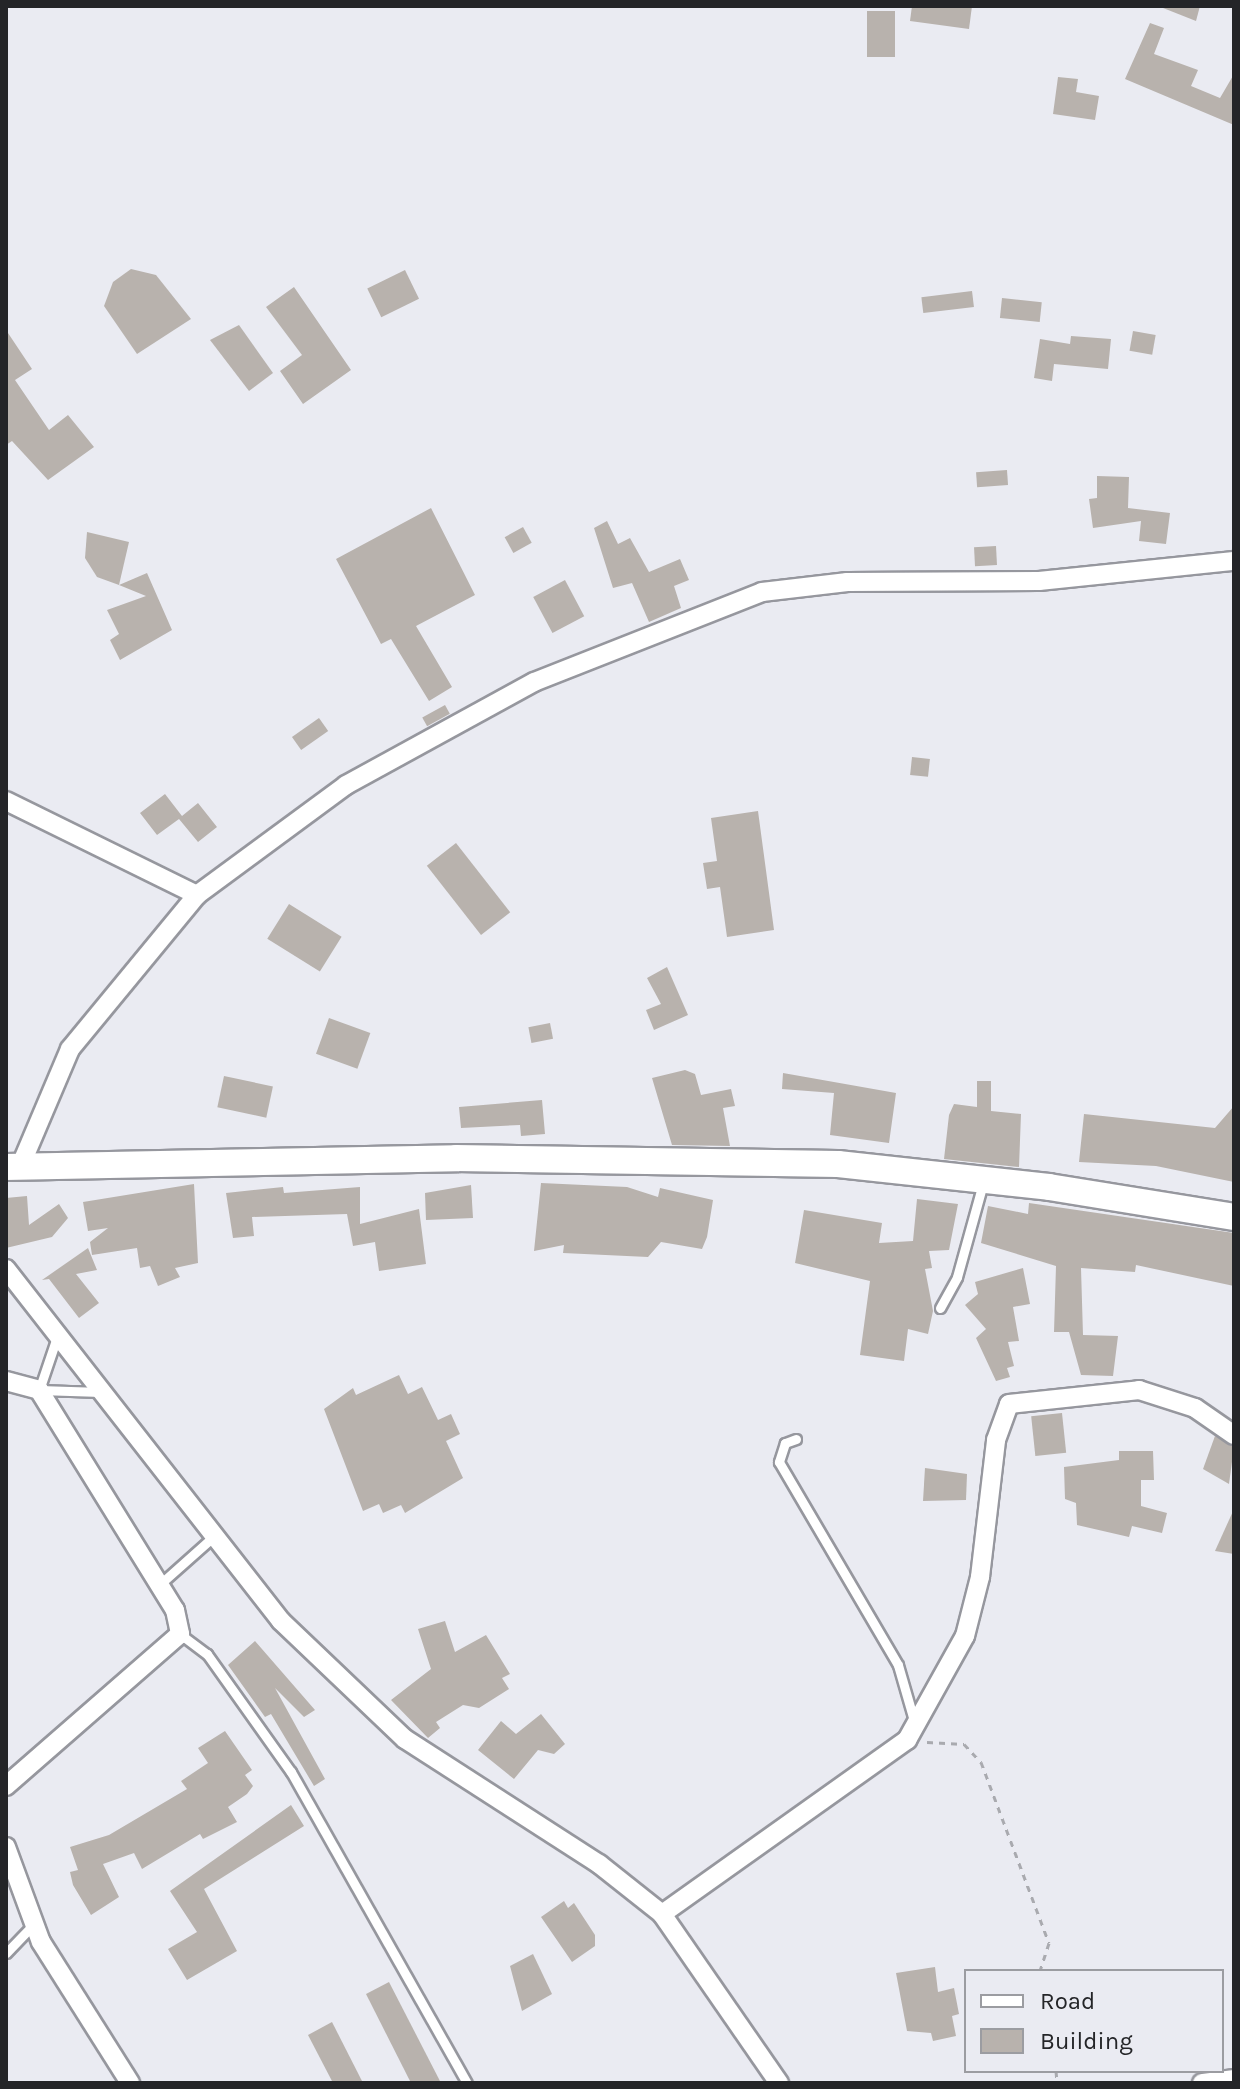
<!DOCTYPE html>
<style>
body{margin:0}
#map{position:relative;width:1240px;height:2089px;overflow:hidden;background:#eaebf2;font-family:Karla,sans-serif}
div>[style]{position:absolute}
.building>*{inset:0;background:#b8b2ad;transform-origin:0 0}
.path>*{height:3px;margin-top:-1.5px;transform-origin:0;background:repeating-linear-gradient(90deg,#a9aaaf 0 6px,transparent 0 12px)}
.roads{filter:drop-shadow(2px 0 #96979e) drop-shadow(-2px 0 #96979e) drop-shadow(0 2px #96979e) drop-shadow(0 -2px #96979e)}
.lane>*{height:9px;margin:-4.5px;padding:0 4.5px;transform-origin:4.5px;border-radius:4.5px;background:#fff}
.street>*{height:18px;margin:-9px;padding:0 9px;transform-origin:9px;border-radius:9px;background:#fff}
.secondary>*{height:26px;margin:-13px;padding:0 13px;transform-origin:13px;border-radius:13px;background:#fff}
span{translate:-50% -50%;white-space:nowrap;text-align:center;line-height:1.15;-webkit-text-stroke:6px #eaebf2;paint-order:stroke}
.frame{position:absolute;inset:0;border:8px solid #242528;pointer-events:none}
.legend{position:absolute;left:964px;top:1969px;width:260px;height:104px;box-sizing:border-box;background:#eaebf2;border:2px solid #9b9ca1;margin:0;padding:10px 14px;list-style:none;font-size:24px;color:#242528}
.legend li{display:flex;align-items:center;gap:16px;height:40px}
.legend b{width:40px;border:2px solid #9b9ca1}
</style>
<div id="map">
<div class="building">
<div style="clip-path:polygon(912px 6px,972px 6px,969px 29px,910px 21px)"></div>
<div style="clip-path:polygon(1158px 6px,1200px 6px,1196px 21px)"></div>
<div style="left:867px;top:11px;width:28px;height:46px"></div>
<div style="clip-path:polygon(1150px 23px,1164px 28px,1154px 54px,1198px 70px,1191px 86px,1220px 98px,1234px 74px,1234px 125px,1125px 79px)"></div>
<div style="clip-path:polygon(1058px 77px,1078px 79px,1076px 92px,1099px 96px,1095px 120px,1053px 114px)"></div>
<div style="clip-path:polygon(131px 269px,156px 275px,191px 319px,137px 354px,104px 306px,113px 282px)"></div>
<div style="left:405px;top:270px;width:32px;height:42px;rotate:64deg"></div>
<div style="clip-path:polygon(294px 287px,351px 370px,303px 404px,280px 371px,302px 355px,266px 307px)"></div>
<div style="left:972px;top:291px;width:16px;height:51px;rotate:83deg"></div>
<div style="left:1002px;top:298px;width:40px;height:20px;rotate:6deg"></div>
<div style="clip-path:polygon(239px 325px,273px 373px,249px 391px,210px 340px)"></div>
<div style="clip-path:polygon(6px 330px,32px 369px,15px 380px,49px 430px,68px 415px,94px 447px,48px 480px,12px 441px,6px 445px)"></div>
<div style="left:1133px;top:331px;width:23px;height:20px;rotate:10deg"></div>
<div style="clip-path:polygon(1071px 336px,1111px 339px,1108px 369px,1054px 364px,1052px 381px,1034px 378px,1040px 339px,1070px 344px)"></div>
<div style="left:1007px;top:470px;width:15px;height:31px;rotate:86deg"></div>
<div style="clip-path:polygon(1097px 476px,1129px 477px,1128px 508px,1170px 513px,1166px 544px,1139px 541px,1141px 521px,1093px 528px,1089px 499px,1097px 498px)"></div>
<div style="clip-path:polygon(431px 508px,475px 595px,416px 626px,452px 687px,429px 701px,391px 639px,381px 644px,336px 559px)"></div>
<div style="clip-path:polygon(607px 521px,618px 544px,630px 538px,649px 572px,680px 559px,689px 580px,674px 586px,681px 608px,649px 622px,632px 583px,613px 588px,594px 528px)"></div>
<div style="left:523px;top:527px;width:18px;height:21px;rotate:61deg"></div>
<div style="clip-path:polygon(87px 532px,129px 542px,119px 585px,97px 577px,85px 558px)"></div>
<div style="left:996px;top:546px;width:19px;height:22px;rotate:87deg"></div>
<div style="clip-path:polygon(147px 573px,172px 630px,120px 660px,110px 640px,119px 634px,107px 610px,146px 596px,119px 585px)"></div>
<div style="left:565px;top:580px;width:41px;height:36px;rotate:62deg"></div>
<div style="left:445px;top:705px;width:10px;height:26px;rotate:61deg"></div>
<div style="left:319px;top:718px;width:16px;height:33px;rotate:55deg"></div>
<div style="left:912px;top:757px;width:18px;height:18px;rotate:6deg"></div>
<div style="clip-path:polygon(165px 794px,182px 816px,198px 803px,217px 827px,198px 842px,179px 819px,157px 835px,140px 813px)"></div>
<div style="clip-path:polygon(758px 811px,774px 930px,727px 937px,720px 887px,707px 889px,703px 863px,717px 861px,711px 818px)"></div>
<div style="left:456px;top:843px;width:88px;height:37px;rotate:52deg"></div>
<div style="left:289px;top:904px;width:62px;height:41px;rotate:32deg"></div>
<div style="clip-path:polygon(667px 967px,688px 1015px,654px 1030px,646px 1010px,661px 1004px,647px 978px)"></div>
<div style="left:329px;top:1018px;width:44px;height:38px;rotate:20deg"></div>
<div style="left:550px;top:1023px;width:16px;height:22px;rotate:79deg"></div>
<div style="clip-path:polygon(685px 1070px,695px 1074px,701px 1095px,731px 1089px,735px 1106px,723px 1108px,730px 1146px,672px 1145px,652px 1078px)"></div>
<div style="clip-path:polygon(783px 1073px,896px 1093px,889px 1143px,830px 1135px,834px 1093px,782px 1089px)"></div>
<div style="left:224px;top:1076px;width:50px;height:32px;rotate:12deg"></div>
<div style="clip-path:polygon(977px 1081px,991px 1081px,991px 1111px,1021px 1114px,1019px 1167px,944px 1159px,949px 1115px,954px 1104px,977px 1107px)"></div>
<div style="clip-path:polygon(542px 1100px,545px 1134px,521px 1136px,520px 1125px,461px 1128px,459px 1107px)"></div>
<div style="clip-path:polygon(1234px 1106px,1234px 1182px,1156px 1166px,1079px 1162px,1084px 1114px,1215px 1128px)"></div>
<div style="clip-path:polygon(541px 1183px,627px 1187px,658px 1197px,660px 1188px,713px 1200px,707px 1237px,702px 1249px,661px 1242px,648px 1257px,563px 1253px,564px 1245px,534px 1251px)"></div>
<div style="clip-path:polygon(194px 1184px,198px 1263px,175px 1268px,180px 1277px,158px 1286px,150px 1266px,140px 1268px,137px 1248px,92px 1255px,90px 1242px,108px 1228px,88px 1231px,83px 1202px)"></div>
<div style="clip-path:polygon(471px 1185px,473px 1218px,426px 1220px,425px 1193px)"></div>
<div style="clip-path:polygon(283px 1187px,284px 1193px,360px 1187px,360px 1224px,419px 1209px,426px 1264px,379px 1271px,375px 1242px,353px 1246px,347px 1214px,252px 1217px,254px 1236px,233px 1238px,226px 1193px)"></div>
<div style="clip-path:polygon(27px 1196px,29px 1225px,59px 1204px,68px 1218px,52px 1237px,6px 1248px,6px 1198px)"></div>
<div style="clip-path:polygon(917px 1199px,958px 1204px,949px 1250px,929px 1251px,932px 1268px,925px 1269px,933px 1311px,928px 1334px,908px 1329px,904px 1361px,860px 1355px,870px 1281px,795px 1263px,804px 1210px,882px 1223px,879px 1243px,913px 1241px)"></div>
<div style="clip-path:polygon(1029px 1203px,1234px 1233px,1234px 1286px,1136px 1265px,1135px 1272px,1081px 1268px,1083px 1335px,1118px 1336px,1113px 1376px,1081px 1375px,1069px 1332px,1054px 1332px,1056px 1266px,981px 1243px,988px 1206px,1028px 1214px)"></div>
<div style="clip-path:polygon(88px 1248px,97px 1270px,76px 1274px,99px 1303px,79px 1318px,49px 1279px,42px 1280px)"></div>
<div style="clip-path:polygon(1023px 1268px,1030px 1304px,1013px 1307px,1019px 1341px,1008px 1342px,1014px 1366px,1007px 1368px,1010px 1377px,996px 1381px,976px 1338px,986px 1329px,965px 1305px,978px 1294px,975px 1282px)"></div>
<div style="clip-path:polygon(399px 1375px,408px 1394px,422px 1387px,438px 1420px,451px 1414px,460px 1434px,446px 1441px,463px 1478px,405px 1513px,401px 1505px,383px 1513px,379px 1504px,363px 1511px,324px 1409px,353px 1388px,356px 1395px)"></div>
<div style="left:1062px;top:1413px;width:40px;height:31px;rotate:84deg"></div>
<div style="clip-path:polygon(1215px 1436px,1234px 1447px,1229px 1484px,1203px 1469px)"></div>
<div style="clip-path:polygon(1119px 1451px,1153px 1451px,1154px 1480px,1141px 1480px,1141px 1506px,1167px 1513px,1162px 1533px,1132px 1526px,1129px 1537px,1077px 1525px,1076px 1503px,1065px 1499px,1064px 1467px,1119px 1460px)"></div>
<div style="clip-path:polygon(925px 1468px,967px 1474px,966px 1500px,923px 1501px)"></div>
<div style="clip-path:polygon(1234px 1509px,1234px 1554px,1215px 1551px)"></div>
<div style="clip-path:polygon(445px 1621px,455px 1652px,486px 1635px,510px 1674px,502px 1678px,509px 1689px,479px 1708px,463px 1705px,436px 1722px,440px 1728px,428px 1738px,391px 1700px,431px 1669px,418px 1629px)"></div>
<div style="clip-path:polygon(255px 1641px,315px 1710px,304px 1717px,275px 1688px,325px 1779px,314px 1786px,271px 1714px,265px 1717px,228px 1665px)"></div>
<div style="clip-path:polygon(541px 1714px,565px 1744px,554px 1754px,538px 1750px,514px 1779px,478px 1750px,501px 1721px,516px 1734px)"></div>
<div style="clip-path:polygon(225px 1731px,252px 1770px,245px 1775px,253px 1786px,247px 1794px,228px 1807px,237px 1822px,203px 1839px,200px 1834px,142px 1869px,134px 1853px,103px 1864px,119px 1897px,91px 1915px,73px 1885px,70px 1872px,78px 1870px,70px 1847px,109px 1835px,187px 1789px,181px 1781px,208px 1763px,198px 1748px)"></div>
<div style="clip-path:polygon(291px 1805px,304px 1826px,204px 1889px,237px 1951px,187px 1980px,168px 1949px,197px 1932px,170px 1891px)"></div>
<div style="clip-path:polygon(564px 1901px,568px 1908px,574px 1903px,595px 1935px,595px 1946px,572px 1962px,541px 1917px)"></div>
<div style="clip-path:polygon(533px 1954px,552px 1994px,522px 2011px,510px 1966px)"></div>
<div style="clip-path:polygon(935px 1967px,938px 1992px,954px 1988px,959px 2014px,952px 2016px,956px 2036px,933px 2041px,931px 2033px,907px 2031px,896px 1973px)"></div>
<div style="clip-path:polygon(389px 1982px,441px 2083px,411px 2083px,366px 1994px)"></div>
<div style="clip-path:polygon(332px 2022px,363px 2083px,333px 2083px,308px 2035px)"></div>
</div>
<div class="path">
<div style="left:927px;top:1742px;width:37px;rotate:3deg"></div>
<div style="left:964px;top:1744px;width:25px;rotate:47deg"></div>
<div style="left:981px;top:1762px;width:193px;rotate:69.4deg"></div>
<div style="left:1049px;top:1943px;width:29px;rotate:108deg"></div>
<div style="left:1056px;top:2071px;width:12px;rotate:85deg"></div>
</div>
<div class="roads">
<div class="lane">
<div style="left:940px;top:1308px;width:35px;rotate:-61deg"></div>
<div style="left:957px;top:1277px;width:98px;rotate:-74.5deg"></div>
<div style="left:58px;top:1334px;width:59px;rotate:108.7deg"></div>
<div style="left:39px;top:1390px;width:62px;rotate:1.8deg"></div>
<div style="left:796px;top:1439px;width:12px;rotate:160deg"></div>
<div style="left:785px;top:1443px;width:20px;rotate:108deg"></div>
<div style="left:779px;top:1462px;width:235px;rotate:59.6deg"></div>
<div style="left:898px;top:1665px;width:61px;rotate:73.9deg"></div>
<div style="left:159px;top:1585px;width:72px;rotate:-41.6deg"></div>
<div style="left:180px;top:1634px;width:34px;rotate:37deg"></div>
<div style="left:207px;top:1654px;width:145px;rotate:54.6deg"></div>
<div style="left:291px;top:1772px;width:357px;rotate:60.5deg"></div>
<div style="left:6px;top:1953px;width:40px;rotate:-46deg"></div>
</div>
<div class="street">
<div style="left:6px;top:801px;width:213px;rotate:26.2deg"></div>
<div style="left:20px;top:1167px;width:128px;rotate:-67deg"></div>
<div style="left:70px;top:1049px;width:200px;rotate:-50.5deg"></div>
<div style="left:197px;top:895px;width:185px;rotate:-36.4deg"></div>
<div style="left:346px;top:785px;width:214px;rotate:-28.7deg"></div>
<div style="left:534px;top:682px;width:245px;rotate:-21.5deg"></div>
<div style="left:762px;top:592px;width:86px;rotate:-6.7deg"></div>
<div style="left:847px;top:582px;width:192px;rotate:-0.3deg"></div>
<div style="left:1039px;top:581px;width:196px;rotate:-5.9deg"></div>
<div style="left:6px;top:1269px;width:447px;rotate:52deg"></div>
<div style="left:281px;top:1621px;width:171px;rotate:43.6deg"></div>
<div style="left:405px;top:1739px;width:231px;rotate:32.8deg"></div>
<div style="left:599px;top:1864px;width:80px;rotate:38.4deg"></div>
<div style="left:662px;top:1914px;width:206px;rotate:55.3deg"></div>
<div style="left:6px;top:1381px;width:34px;rotate:15deg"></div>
<div style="left:39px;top:1390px;width:259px;rotate:58.3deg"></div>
<div style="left:175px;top:1610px;width:25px;rotate:78deg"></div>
<div style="left:180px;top:1634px;width:231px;rotate:138.9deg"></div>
<div style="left:6px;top:1847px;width:101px;rotate:69.8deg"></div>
<div style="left:41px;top:1942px;width:167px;rotate:57.7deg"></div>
<div style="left:662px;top:1914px;width:301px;rotate:-35.4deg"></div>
<div style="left:907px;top:1740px;width:119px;rotate:-60.9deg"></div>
<div style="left:965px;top:1636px;width:61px;rotate:-75.7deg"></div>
<div style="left:980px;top:1577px;width:138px;rotate:-83.3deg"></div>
<div style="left:996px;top:1440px;width:38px;rotate:-70deg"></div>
<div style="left:1009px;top:1404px;width:131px;rotate:-6.1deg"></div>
<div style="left:1139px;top:1390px;width:59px;rotate:17.8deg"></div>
<div style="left:1195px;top:1408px;width:47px;rotate:34.7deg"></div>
<div style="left:1202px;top:2083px;width:32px;rotate:-7deg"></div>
</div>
<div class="secondary">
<div style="left:6px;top:1167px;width:450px;rotate:-1.1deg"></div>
<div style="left:456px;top:1158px;width:382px;rotate:0.9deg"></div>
<div style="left:838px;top:1164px;width:212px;rotate:6.2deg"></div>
<div style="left:1049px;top:1187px;width:187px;rotate:9.2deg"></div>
</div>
</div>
<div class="frame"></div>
<ul class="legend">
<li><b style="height:10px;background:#fff"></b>Road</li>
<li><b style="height:22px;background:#b8b2ad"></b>Building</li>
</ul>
</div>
